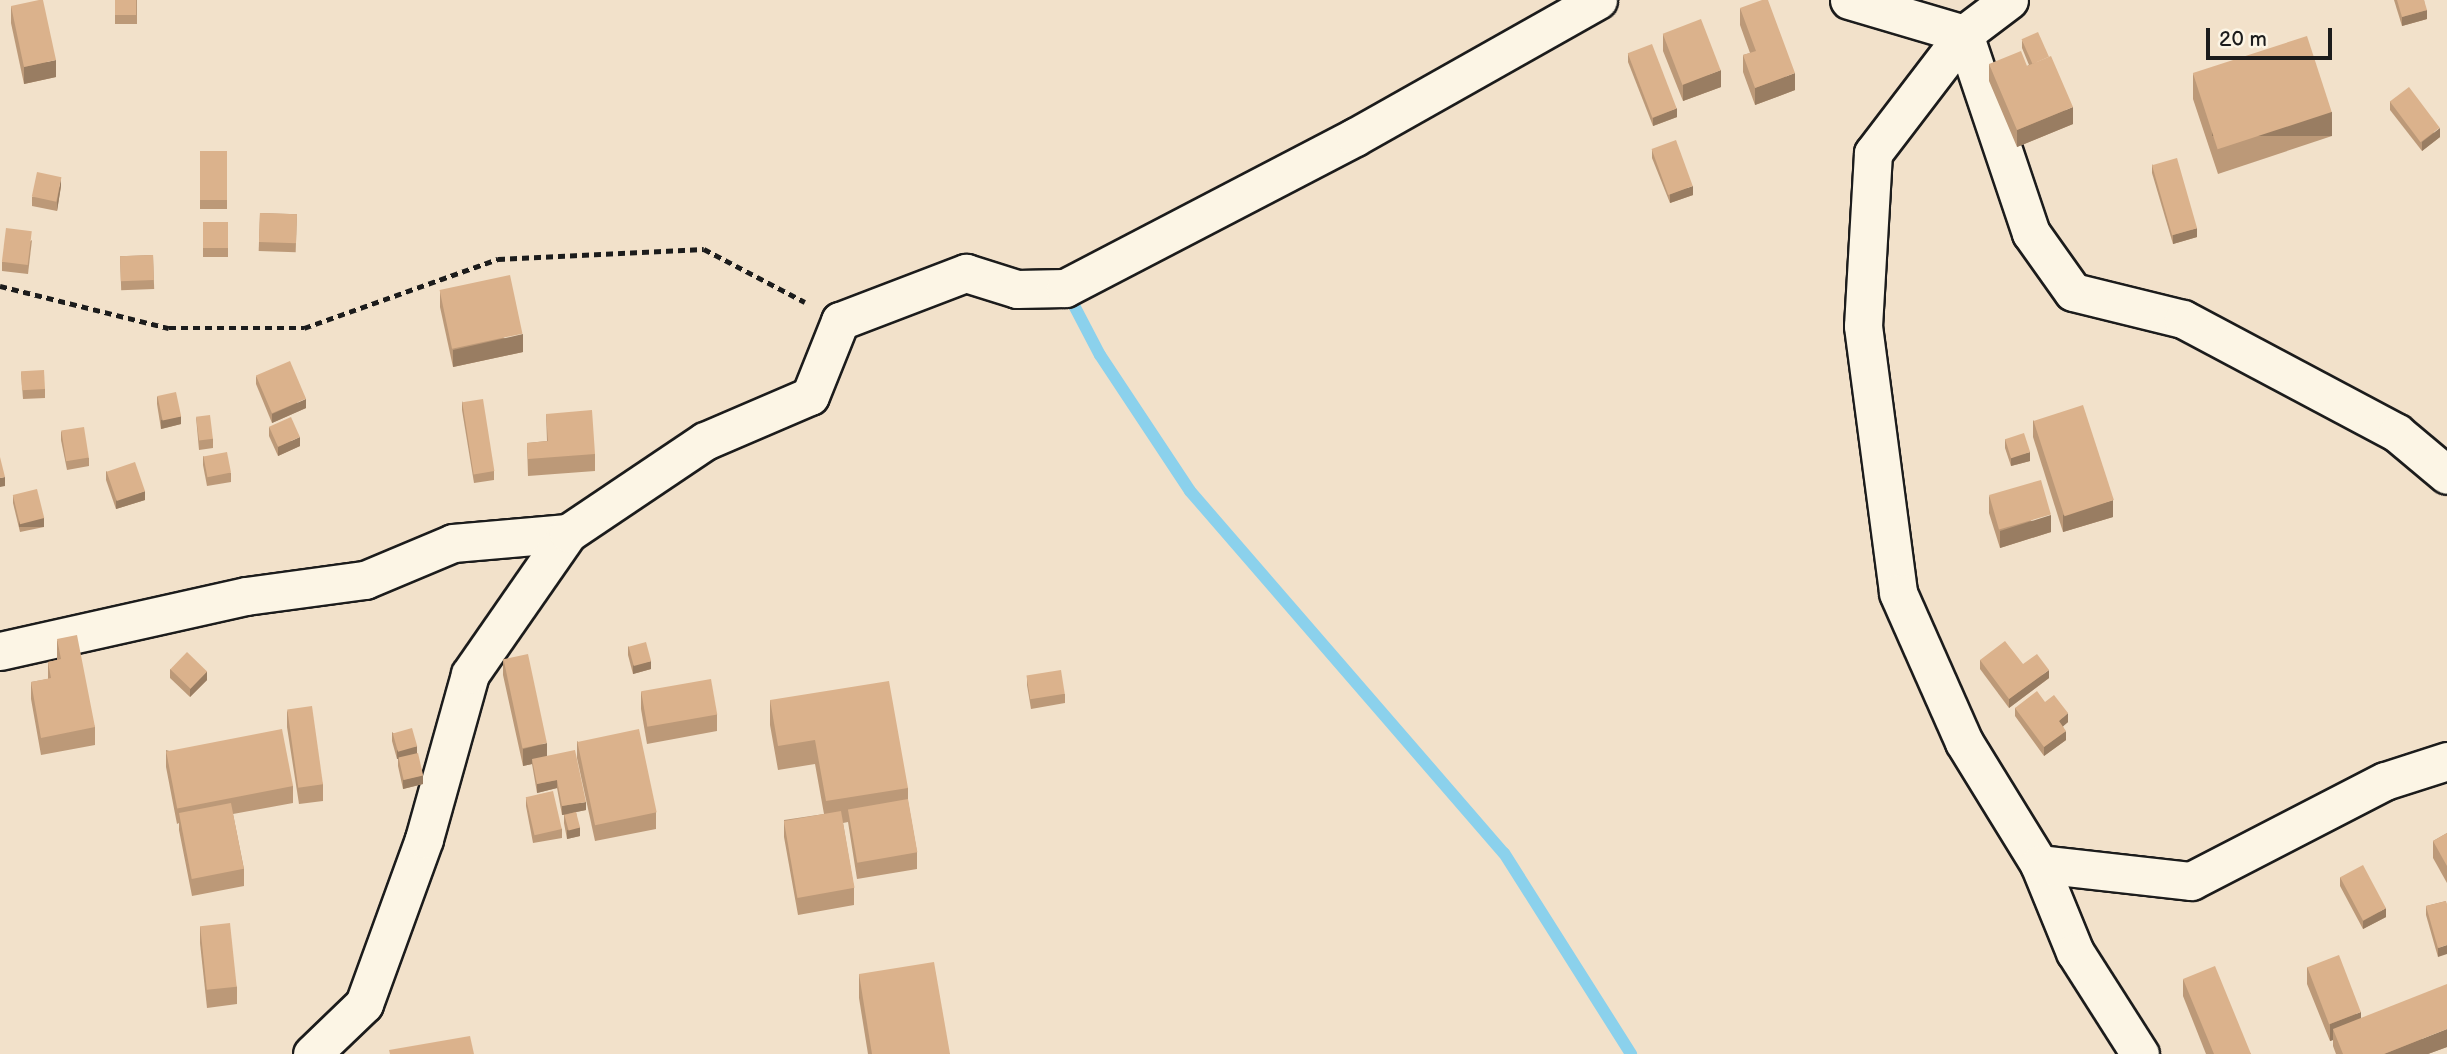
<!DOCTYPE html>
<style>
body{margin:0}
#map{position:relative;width:2447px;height:1054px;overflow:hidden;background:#f2e1ca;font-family:"Balsamiq Sans",sans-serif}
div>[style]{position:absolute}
.stream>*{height:12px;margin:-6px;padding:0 6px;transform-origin:6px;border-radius:6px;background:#8bd1ec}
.path>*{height:4.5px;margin-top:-2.25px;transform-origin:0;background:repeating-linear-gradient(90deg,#1c1c1c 0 7px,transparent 0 12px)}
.roads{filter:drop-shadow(2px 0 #1c1c1c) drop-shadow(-2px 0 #1c1c1c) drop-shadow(0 2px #1c1c1c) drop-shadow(0 -2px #1c1c1c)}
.street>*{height:37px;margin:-18.5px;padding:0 18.5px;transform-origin:18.5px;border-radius:18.5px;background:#fcf5e5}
.wall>*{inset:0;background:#bc9978;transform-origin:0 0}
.shaded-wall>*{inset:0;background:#997d62;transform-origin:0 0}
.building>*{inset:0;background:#dbb28c;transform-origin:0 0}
span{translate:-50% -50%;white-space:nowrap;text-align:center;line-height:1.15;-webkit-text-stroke:5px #fcf5e5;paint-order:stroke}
.scale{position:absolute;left:2206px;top:28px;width:126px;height:32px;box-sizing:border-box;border:4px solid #1c1c1c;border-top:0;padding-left:9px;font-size:21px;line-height:24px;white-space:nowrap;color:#1c1c1c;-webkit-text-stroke:5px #fcf5e5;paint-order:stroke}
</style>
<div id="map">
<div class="stream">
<div style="left:1067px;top:292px;width:71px;rotate:62.4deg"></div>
<div style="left:1100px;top:355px;width:163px;rotate:56.5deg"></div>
<div style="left:1190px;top:491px;width:479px;rotate:49.1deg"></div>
<div style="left:1504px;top:853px;width:238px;rotate:57.7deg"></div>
</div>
<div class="path">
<div style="left:0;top:286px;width:174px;rotate:14deg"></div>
<div style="left:169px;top:328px;width:135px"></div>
<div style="left:304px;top:328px;width:206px;rotate:-19.6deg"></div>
<div style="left:498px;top:259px;width:206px;rotate:-2.8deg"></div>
<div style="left:704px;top:249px;width:114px;rotate:27.7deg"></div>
</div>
<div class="roads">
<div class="street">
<div style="left:1849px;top:0;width:120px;rotate:16.5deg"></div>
<div style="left:2009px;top:0;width:56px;rotate:142.9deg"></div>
<div style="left:1964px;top:34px;width:150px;rotate:127.4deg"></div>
<div style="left:1873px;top:153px;width:173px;rotate:93.3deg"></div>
<div style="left:1863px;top:326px;width:269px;rotate:82.5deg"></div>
<div style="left:1898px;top:593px;width:163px;rotate:66.1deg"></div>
<div style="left:1964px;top:742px;width:143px;rotate:58.4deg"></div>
<div style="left:2039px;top:864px;width:95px;rotate:67.8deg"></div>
<div style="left:2075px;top:952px;width:121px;rotate:57.5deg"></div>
<div style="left:1964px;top:34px;width:210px;rotate:71.4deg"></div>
<div style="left:2031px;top:233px;width:72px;rotate:54.6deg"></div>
<div style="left:2073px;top:292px;width:113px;rotate:13.8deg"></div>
<div style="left:2183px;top:319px;width:242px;rotate:28deg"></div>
<div style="left:2397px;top:433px;width:65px;rotate:40deg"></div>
<div style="left:0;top:651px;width:252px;rotate:-12.6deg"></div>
<div style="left:246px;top:596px;width:120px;rotate:-7.7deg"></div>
<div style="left:365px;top:580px;width:95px;rotate:-22.8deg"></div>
<div style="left:453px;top:543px;width:115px;rotate:-5deg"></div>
<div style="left:2039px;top:864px;width:153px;rotate:6.4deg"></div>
<div style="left:2191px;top:881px;width:218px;rotate:-27.3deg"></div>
<div style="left:2385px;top:781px;width:65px;rotate:-17.9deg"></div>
<div style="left:312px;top:1054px;width:72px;rotate:-43.9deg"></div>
<div style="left:364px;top:1004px;width:176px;rotate:-70deg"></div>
<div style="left:424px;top:839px;width:171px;rotate:-74.4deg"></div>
<div style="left:470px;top:674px;width:172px;rotate:-55.2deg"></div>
<div style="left:568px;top:533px;width:165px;rotate:-33.9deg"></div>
<div style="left:705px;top:441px;width:114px;rotate:-23.2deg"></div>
<div style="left:810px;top:396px;width:81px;rotate:-68.2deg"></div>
<div style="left:840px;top:321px;width:135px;rotate:-20.9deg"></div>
<div style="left:966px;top:273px;width:53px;rotate:17.4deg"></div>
<div style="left:1017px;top:289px;width:48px;rotate:-1.2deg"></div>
<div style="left:1065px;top:288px;width:327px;rotate:-27.5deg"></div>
<div style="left:1355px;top:137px;width:279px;rotate:-29.4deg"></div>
</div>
</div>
<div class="wall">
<div style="left:115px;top:0;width:22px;height:24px"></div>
<div style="clip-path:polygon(2394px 0,2424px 0,2427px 19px,2402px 26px)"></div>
<div style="clip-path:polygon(11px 6px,56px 77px,24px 84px,11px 23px)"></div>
<div style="clip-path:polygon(1740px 8px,1795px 90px,1755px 105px,1743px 72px,1743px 55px,1750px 53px,1740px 25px)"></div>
<div style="clip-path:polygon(1663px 34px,1721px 87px,1683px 101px,1663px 51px)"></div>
<div style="clip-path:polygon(2022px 40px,2073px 124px,2017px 147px,1989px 81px,1989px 64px,2027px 66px,2029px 65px,2022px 48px)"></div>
<div style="clip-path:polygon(1628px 53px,1677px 117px,1653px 126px,1628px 62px)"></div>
<div style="clip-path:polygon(2193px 74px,2332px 136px,2218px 174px,2193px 99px)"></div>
<div style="clip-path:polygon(2390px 101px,2440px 137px,2422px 151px,2390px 110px)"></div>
<div style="clip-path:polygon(1652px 149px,1693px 195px,1670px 203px,1652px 158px)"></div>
<div style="left:200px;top:151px;width:27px;height:58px"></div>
<div style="clip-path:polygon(2152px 164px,2197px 237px,2173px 244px,2152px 173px)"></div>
<div style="clip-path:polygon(61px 186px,57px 211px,32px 206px,32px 197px)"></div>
<div style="left:260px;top:213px;width:37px;height:38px;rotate:2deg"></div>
<div style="left:203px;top:222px;width:25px;height:35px"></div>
<div style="clip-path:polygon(32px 240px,28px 274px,2px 271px,2px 262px)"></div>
<div style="left:153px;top:255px;width:34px;height:33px;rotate:88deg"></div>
<div style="clip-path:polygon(440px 290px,523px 352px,453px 367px,440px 307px)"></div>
<div style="clip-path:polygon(21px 372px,45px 389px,45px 398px,23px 399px)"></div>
<div style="clip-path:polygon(256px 376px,306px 408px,272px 423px,256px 384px)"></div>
<div style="clip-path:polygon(157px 396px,181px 424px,161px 429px,157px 404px)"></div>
<div style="clip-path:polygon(462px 401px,494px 471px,494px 480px,474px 483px,462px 410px)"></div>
<div style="clip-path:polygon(546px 414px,595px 454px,595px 471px,528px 476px,527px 443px,547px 441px)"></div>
<div style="clip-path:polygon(196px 417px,213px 439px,213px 448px,199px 450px)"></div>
<div style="clip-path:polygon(2033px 420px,2113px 517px,2063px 532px,2033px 437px)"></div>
<div style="clip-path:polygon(269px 427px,300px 446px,278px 456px,269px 436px)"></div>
<div style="clip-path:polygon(61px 431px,89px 458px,89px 466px,67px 470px,61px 440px)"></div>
<div style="clip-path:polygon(2005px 439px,2030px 461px,2011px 466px,2005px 448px)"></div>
<div style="clip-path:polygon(203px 456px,231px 473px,231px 482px,207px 486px,203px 465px)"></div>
<div style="clip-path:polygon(106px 471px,145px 500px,116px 509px,106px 480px)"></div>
<div style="clip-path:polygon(13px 495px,44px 527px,20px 532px,13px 503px)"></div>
<div style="clip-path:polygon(1989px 496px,2051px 532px,2000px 548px,1989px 513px)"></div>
<div style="clip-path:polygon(57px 639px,95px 727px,95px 745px,41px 755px,31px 699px,31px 682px,48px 679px,48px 662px,57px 660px)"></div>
<div style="clip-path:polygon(628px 646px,651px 669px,633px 674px,628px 655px)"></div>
<div style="clip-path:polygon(503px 658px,547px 756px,586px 810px,576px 812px,580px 836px,567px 839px,564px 823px,564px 815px,562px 815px,557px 788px,537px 793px,532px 764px,523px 766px,503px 675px)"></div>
<div style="clip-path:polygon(1980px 660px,2023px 664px,2049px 678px,2009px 708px,1980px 669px)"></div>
<div style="clip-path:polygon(170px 669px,207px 680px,190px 697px,170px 678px)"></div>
<div style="clip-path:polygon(1027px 676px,1065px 694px,1065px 703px,1031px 709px,1027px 685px)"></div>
<div style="clip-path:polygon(641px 692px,717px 714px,717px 731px,647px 744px,641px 709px)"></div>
<div style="clip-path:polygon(770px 700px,908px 788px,908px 801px,917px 852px,917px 869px,857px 879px,848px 822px,843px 823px,854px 888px,854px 905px,798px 915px,784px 837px,784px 820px,824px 814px,815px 764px,778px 770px,770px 725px)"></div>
<div style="clip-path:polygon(2045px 702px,2068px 722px,2063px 726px,2066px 740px,2044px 756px,2015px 716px,2015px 708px)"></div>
<div style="clip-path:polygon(287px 710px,323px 784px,323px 801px,299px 804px,287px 727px)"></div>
<div style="clip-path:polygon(392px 732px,417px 753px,423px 784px,403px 789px,398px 766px,398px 759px,397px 759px,392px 741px)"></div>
<div style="clip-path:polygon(577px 741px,656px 812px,656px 829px,595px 841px,577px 758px)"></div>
<div style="clip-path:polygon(166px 750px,293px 786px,293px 803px,233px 814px,244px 869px,244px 886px,192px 896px,179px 830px,179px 823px,177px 824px,166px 767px)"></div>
<div style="clip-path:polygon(526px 797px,562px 829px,562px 838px,533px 843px,526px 806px)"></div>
<div style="clip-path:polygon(2447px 833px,2447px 883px,2433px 858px,2433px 841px)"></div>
<div style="clip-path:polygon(2340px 877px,2386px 917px,2363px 929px,2340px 886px)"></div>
<div style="clip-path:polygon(2446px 901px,2438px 957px,2426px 915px,2426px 906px)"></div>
<div style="clip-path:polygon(200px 926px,237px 987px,237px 1004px,207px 1008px,200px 943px)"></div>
<div style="clip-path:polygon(2307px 967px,2361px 1018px,2447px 1047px,2428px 1054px,2336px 1054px,2333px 1046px,2333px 1040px,2330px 1041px,2307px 984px)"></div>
<div style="clip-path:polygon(859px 974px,950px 1054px,868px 1054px,859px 998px)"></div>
<div style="clip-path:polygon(2183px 979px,2251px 1054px,2206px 1054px,2183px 996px)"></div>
</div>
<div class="shaded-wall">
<div style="clip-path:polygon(2427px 10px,2427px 19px,2402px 26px,2402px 17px)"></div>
<div style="clip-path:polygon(56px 60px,56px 77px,24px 84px,24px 67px)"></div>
<div style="clip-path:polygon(1721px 70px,1721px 87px,1683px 101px,1683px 84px)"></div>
<div style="clip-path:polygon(1795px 73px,1795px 90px,1755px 105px,1755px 88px)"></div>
<div style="clip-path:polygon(2073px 107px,2073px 124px,2017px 147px,2017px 130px)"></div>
<div style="clip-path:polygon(1677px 108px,1677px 117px,1653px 126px,1653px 118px)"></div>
<div style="left:2332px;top:112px;width:24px;height:120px;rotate:90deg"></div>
<div style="clip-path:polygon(2440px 128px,2440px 137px,2422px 151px,2422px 142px)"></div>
<div style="clip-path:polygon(61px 177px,61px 186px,57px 211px,57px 202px)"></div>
<div style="clip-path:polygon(1693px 186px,1693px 195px,1670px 203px,1670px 194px)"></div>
<div style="clip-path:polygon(2197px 228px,2197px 237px,2173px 244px,2173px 235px)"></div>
<div style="clip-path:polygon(523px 334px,523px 352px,453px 367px,453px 350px)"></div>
<div style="clip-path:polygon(306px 399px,306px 408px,272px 423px,272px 414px)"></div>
<div style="clip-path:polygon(181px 416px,181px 424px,161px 429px,161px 420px)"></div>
<div style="clip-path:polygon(300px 437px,300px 446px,278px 456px,278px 447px)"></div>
<div style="clip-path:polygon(2030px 452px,2030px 461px,2011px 466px,2011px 457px)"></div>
<div style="clip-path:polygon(5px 477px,5px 486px,0 487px,0 478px)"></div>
<div style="clip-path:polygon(145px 491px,145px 500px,116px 509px,116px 500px)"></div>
<div style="clip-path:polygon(2113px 500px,2113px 517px,2063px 532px,2063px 515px)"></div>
<div style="clip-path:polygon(2051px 515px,2051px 532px,2000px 548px,2000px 531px)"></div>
<div style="left:44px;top:518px;width:9px;height:25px;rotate:90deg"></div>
<div style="clip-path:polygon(651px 661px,651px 669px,633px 674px,633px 665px)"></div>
<div style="clip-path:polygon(2049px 670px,2049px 678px,2009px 708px,2009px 699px)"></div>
<div style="clip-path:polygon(207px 671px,207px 680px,190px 697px,190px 689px)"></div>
<div style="clip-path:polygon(2068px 713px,2068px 722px,2059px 730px,2059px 721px)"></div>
<div style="clip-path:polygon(2066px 731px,2066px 740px,2044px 756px,2044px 747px)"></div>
<div style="clip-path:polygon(547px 743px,547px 760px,532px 759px,532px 764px,523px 766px,523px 749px)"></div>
<div style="clip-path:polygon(417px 746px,417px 754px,397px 759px,397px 750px)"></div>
<div style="clip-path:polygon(423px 775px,423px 784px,403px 789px,403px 780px)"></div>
<div style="clip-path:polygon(557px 780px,557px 788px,537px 793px,537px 784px)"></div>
<div style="clip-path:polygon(586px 802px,586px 810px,562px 815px,562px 806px)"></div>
<div style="clip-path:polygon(580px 827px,580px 836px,567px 839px,567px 830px)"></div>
<div style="clip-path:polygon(2386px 908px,2386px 917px,2363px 929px,2363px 921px)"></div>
<div style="clip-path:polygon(2447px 945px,2447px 954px,2438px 957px,2438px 948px)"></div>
<div style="clip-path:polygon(2361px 1012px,2361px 1029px,2333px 1029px,2333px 1040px,2330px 1041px,2330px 1024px)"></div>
<div style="clip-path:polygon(2447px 1029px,2447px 1047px,2428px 1054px,2384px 1054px)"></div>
</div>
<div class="building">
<div style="clip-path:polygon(39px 0,43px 0,56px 60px,24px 67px,11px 6px)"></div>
<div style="left:115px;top:0;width:21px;height:15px"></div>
<div style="clip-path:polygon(1762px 0,1768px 0,1795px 73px,1755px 88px,1743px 55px,1756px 51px,1740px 8px)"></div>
<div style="clip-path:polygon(2397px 0,2424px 0,2427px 10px,2402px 17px)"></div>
<div style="left:1701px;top:19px;width:55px;height:41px;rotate:69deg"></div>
<div style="left:2038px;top:32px;width:27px;height:18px;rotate:66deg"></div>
<div style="left:2307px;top:36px;width:80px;height:120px;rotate:72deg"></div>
<div style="left:1652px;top:44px;width:69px;height:26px;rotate:69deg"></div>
<div style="clip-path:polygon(2021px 51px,2027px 66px,2051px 56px,2073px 107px,2017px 130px,1989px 64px)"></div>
<div style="left:2409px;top:87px;width:51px;height:24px;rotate:53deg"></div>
<div style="left:1676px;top:140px;width:49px;height:26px;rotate:70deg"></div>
<div style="left:200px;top:151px;width:27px;height:49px"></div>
<div style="left:2177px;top:158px;width:73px;height:26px;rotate:74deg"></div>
<div style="left:37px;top:172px;width:25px;height:25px;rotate:12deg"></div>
<div style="left:260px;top:213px;width:37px;height:29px;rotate:2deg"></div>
<div style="left:203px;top:222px;width:25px;height:26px"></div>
<div style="left:6px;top:228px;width:26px;height:34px;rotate:7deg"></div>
<div style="left:153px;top:255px;width:25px;height:33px;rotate:88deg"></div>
<div style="left:510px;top:275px;width:60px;height:72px;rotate:78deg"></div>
<div style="left:290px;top:361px;width:41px;height:37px;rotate:67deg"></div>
<div style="left:44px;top:370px;width:19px;height:23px;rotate:87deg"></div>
<div style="left:176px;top:392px;width:25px;height:19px;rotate:78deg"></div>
<div style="left:483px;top:399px;width:73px;height:21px;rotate:81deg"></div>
<div style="left:2083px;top:405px;width:100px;height:52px;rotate:72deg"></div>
<div style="clip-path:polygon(592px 410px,595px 454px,528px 459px,527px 443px,548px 441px,546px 414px)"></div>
<div style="left:210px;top:415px;width:24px;height:14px;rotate:83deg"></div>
<div style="left:291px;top:417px;width:22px;height:24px;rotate:66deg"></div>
<div style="left:84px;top:427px;width:31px;height:23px;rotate:81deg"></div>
<div style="left:2024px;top:433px;width:20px;height:20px;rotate:72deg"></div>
<div style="left:227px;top:452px;width:21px;height:24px;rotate:79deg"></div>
<div style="clip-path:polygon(0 457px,5px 477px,0 478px)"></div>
<div style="left:135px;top:462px;width:31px;height:30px;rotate:71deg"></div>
<div style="left:2041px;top:480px;width:36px;height:54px;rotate:74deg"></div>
<div style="left:37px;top:489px;width:30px;height:25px;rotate:76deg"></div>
<div style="clip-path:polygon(77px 635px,95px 727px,41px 738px,31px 682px,51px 678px,48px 662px,61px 659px,57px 639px)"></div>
<div style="clip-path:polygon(2005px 641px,2023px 664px,2037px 654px,2049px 670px,2009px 699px,1980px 660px)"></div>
<div style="left:646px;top:642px;width:20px;height:18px;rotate:75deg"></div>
<div style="left:187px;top:652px;width:28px;height:24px;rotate:44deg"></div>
<div style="left:528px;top:654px;width:91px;height:25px;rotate:78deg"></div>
<div style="left:1061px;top:670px;width:24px;height:35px;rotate:81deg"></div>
<div style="left:711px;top:679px;width:36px;height:71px;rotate:80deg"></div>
<div style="clip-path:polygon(889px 681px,908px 788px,826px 801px,815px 740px,778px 746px,770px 700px)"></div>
<div style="clip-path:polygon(2037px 691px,2045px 702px,2054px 695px,2068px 713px,2059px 721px,2066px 731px,2044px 747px,2015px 708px)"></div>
<div style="left:312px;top:706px;width:79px;height:25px;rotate:82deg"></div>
<div style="left:412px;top:728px;width:19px;height:20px;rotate:74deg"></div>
<div style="left:282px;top:729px;width:58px;height:118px;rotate:79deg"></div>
<div style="left:639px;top:729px;width:85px;height:63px;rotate:78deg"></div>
<div style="clip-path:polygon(575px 750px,586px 802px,562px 806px,557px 780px,537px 784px,532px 759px)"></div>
<div style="left:418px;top:753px;width:23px;height:20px;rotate:77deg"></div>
<div style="left:553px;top:791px;width:39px;height:28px;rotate:77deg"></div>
<div style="left:908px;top:799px;width:54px;height:61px;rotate:80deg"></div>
<div style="left:231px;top:803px;width:67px;height:53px;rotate:79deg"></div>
<div style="left:841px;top:811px;width:78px;height:58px;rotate:80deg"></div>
<div style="left:576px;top:812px;width:16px;height:12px;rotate:75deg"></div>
<div style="clip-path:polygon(2447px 833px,2447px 866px,2433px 841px)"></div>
<div style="left:2363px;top:865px;width:49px;height:26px;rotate:62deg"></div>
<div style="clip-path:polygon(2446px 901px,2447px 904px,2447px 945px,2438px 948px,2426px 906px)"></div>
<div style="left:230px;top:923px;width:64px;height:30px;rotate:84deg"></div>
<div style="left:2339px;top:955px;width:61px;height:34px;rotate:69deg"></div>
<div style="clip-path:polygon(934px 962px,950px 1054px,872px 1054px,859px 974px)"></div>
<div style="clip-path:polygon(2215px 966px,2251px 1054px,2214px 1054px,2183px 979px)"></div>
<div style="clip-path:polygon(2447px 984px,2447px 1029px,2384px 1054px,2343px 1054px,2333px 1029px)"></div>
<div style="clip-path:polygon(470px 1036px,474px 1054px,390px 1054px,389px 1050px)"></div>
</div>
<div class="scale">20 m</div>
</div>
